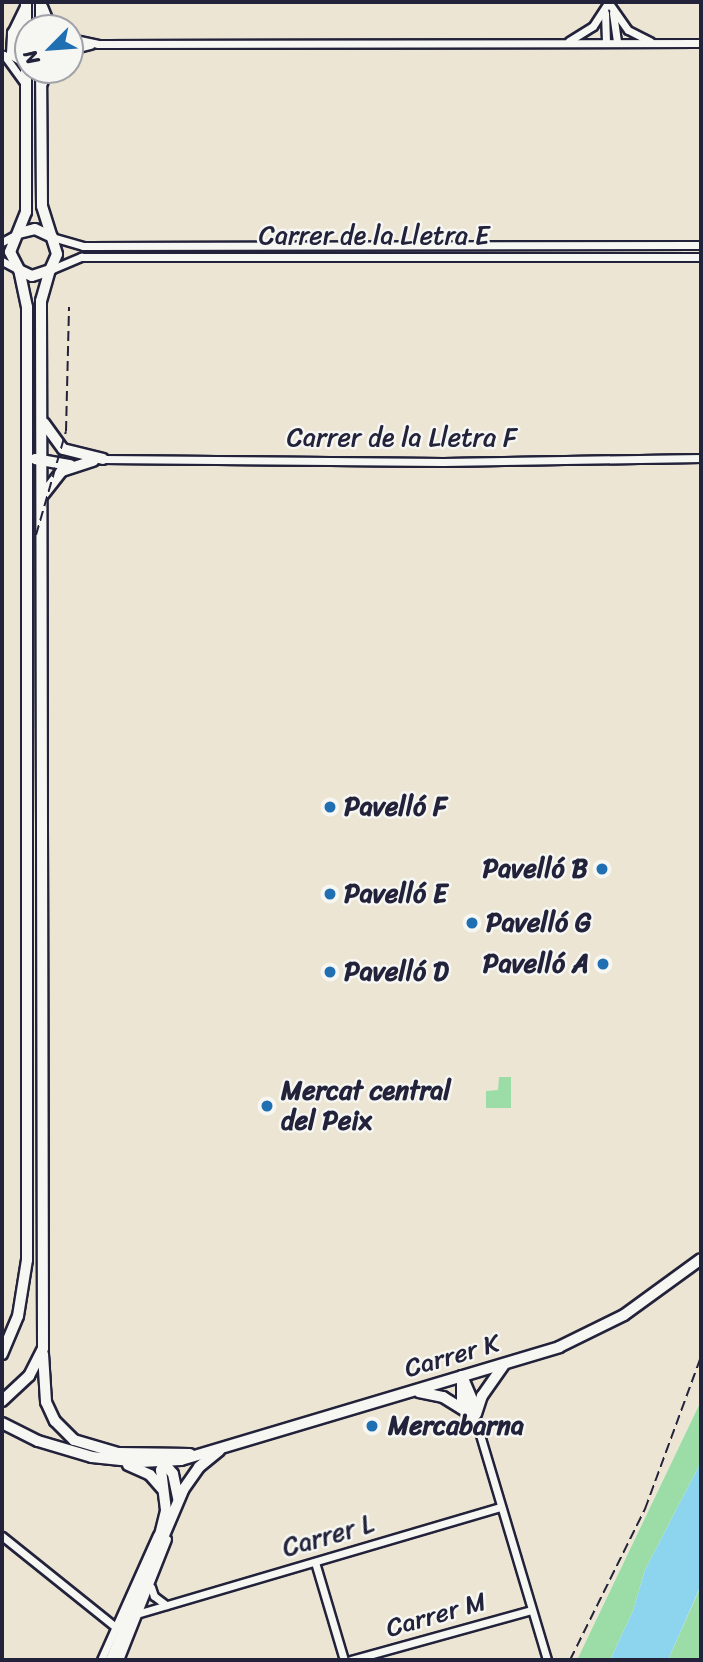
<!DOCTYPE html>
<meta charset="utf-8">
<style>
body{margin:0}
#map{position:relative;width:703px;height:1662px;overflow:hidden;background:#f6f6f2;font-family:Sriracha,sans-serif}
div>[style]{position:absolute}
.built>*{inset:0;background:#ece5d3}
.green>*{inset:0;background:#9cdda7}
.water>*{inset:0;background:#8dd5ee}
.roads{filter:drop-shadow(2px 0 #22223b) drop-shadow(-2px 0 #22223b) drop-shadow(0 2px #22223b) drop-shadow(0 -2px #22223b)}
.street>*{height:7px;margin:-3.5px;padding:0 3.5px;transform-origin:3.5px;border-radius:3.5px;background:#f6f6f2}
.secondary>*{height:10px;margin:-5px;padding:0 5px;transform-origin:5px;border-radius:5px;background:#f6f6f2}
.rail>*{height:2px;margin-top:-1px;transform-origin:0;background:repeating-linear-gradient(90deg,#22223b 0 10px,transparent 0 15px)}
.dots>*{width:19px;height:19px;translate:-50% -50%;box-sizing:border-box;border:4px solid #f6f6f2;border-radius:50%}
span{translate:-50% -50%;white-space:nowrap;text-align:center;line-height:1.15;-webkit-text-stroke:5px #f6f6f2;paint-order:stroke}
.street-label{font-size:26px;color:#22223b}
.poi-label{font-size:26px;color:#22223b;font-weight:700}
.left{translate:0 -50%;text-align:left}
.right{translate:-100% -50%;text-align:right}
.frame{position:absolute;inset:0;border:4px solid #22223b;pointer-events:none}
.north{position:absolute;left:14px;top:14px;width:70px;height:70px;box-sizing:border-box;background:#f6f6f2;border:2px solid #a1a1a9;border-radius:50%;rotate:245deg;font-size:19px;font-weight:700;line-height:28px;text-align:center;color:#22223b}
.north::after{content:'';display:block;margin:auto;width:24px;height:32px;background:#1f6fb2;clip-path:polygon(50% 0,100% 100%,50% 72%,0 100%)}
</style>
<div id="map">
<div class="built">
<div style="clip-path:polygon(evenodd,2px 2px,701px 2px,701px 1401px,577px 1660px,2px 1660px,2px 2px,28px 28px,70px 28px,70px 70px,28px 70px,28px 28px)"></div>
</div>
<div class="green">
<div style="clip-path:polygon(499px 1077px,511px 1077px,511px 1108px,486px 1108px,486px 1091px,498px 1090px)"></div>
<div style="clip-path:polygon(701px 1401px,701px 1462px,645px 1570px,633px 1611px,610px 1660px,577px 1660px)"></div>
<div style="clip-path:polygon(701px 1585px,701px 1660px,668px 1660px,700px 1588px)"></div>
</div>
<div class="water">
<div style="clip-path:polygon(701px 1462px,701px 1585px,668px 1660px,610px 1660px,633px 1611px,645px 1570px)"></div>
</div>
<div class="roads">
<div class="street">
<div style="left:43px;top:6px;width:24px;rotate:68deg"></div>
<div style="left:611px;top:6px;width:29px;rotate:55deg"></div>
<div style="left:628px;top:30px;width:25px;rotate:27deg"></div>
<div style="left:605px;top:13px;width:30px;rotate:88deg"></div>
<div style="left:613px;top:13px;width:30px;rotate:82deg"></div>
<div style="left:11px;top:33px;width:30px;rotate:-64deg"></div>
<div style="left:70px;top:38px;width:29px;rotate:12deg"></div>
<div style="left:98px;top:44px;width:603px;rotate:-0.1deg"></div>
<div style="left:569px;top:41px;width:28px;rotate:-32deg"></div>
<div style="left:593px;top:26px;width:24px;rotate:-57deg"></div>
<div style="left:70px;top:50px;width:21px;rotate:-14deg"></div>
<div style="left:4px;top:55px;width:34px;rotate:54deg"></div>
<div style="left:43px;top:83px;width:14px;rotate:-69deg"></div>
<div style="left:52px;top:237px;width:32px;rotate:16deg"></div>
<div style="left:83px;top:246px;width:618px;rotate:-0.09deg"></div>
<div style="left:2px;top:242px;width:15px;rotate:-28deg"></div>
<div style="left:2px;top:261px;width:19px;rotate:28deg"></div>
<div style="left:50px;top:270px;width:34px;rotate:-23deg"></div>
<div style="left:81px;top:257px;width:620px"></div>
<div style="left:103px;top:459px;width:340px;rotate:0.5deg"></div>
<div style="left:443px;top:462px;width:258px;rotate:-0.9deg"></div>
<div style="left:478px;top:1428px;width:242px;rotate:73.4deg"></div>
<div style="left:2px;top:1536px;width:147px;rotate:38.7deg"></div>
<div style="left:315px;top:1562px;width:102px;rotate:73.5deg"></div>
<div style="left:151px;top:1587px;width:9px;rotate:72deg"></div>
<div style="left:154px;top:1596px;width:15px;rotate:37deg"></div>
<div style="left:140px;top:1613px;width:376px;rotate:-16.4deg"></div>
<div style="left:101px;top:1660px;width:137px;rotate:-65.9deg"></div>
<div style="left:119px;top:1660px;width:130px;rotate:-68.4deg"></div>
<div style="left:351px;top:1660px;width:187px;rotate:-15.5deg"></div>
</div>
<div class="secondary">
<div style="left:26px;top:2px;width:210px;rotate:90deg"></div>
<div style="left:26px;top:212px;width:43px;rotate:111.8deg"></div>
<div style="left:10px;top:252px;width:20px;rotate:63deg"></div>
<div style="left:19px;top:270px;width:14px;rotate:25deg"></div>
<div style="left:32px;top:276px;width:19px;rotate:-18deg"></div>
<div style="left:50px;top:270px;width:17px;rotate:-66deg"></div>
<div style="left:57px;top:254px;width:50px;rotate:-107.4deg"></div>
<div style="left:42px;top:206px;width:136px;rotate:-90.4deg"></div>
<div style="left:41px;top:28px;width:26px;rotate:-90deg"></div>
<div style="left:28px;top:64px;width:19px;rotate:-148deg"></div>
<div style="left:12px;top:54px;width:21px;rotate:-87deg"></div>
<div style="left:13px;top:33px;width:16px;rotate:-35deg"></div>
<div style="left:26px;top:24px;width:25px;rotate:9deg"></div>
<div style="left:19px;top:233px;width:16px;rotate:-14deg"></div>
<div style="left:35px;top:229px;width:19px;rotate:25deg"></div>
<div style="left:44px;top:423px;width:32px;rotate:54deg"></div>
<div style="left:63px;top:449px;width:41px;rotate:14deg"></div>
<div style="left:35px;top:459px;width:36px;rotate:10deg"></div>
<div style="left:43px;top:495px;width:31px;rotate:-52deg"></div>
<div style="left:62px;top:471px;width:33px;rotate:-18deg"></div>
<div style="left:2px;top:1354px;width:41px;rotate:-67.2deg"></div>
<div style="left:18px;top:1316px;width:57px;rotate:-80.9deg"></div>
<div style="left:27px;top:1260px;width:953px;rotate:-90deg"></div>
<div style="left:27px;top:307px;width:38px;rotate:-102deg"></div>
<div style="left:43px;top:1354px;width:48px;rotate:86.4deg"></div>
<div style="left:46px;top:1402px;width:21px;rotate:65deg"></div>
<div style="left:55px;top:1421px;width:27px;rotate:45deg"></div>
<div style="left:74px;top:1440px;width:46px;rotate:16.5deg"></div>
<div style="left:118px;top:1453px;width:72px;rotate:0.8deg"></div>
<div style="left:462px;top:1376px;width:24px;rotate:90deg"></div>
<div style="left:462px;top:1400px;width:32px;rotate:60deg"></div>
<div style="left:462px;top:1376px;width:36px;rotate:67deg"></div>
<div style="left:419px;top:1392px;width:25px;rotate:12deg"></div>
<div style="left:443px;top:1397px;width:28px;rotate:32deg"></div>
<div style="left:2px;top:1401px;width:37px;rotate:-43deg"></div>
<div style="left:29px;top:1376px;width:31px;rotate:-63deg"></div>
<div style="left:43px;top:1348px;width:1047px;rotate:-90.11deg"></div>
<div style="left:41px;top:301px;width:32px;rotate:-74deg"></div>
<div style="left:476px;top:1414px;width:19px;rotate:-72deg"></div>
<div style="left:482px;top:1396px;width:38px;rotate:-55deg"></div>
<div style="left:2px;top:1423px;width:40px;rotate:26.6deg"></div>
<div style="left:38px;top:1441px;width:56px;rotate:16.5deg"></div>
<div style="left:92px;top:1457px;width:48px;rotate:5.9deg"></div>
<div style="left:140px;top:1462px;width:41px;rotate:-2.8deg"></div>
<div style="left:181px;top:1460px;width:395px;rotate:-16.6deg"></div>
<div style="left:559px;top:1347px;width:72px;rotate:-26.2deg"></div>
<div style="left:624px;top:1315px;width:95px;rotate:-36deg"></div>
<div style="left:161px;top:1460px;width:18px;rotate:49deg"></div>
<div style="left:173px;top:1474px;width:25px;rotate:78deg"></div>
<div style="left:128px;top:1465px;width:24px;rotate:24deg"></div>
<div style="left:150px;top:1475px;width:18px;rotate:49deg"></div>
<div style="left:158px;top:1543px;width:34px;rotate:-76deg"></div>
<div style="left:166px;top:1510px;width:40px;rotate:-97.1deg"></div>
<div style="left:161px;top:1470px;width:14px;rotate:-60deg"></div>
<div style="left:111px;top:1660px;width:185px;rotate:-67deg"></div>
<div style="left:183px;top:1490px;width:28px;rotate:-55deg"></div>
<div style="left:199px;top:1467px;width:26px;rotate:-39deg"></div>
</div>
</div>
<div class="rail">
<div style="left:36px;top:535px;width:108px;rotate:-73.9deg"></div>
<div style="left:66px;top:431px;width:124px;rotate:-88.6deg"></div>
<div style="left:570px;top:1660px;width:169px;rotate:-63.6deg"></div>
<div style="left:645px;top:1509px;width:162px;rotate:-69.8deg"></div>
</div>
<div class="dots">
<div style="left:330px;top:807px;background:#1f6fb2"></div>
<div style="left:602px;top:869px;background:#1f6fb2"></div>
<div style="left:330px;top:894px;background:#1f6fb2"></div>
<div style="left:472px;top:923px;background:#1f6fb2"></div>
<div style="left:603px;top:964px;background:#1f6fb2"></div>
<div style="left:330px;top:972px;background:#1f6fb2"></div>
<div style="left:267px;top:1106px;background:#1f6fb2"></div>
<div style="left:372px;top:1426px;background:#1f6fb2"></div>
</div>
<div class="street-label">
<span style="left:374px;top:236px">Carrer de la Lletra E</span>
<span style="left:402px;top:438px">Carrer de la Lletra F</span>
<span style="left:452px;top:1356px;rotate:-16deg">Carrer K</span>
<span style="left:328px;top:1536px;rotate:-16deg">Carrer L</span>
<span style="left:436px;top:1615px;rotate:-16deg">Carrer M</span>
</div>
<div class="poi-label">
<span class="left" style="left:344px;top:807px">Pavelló F</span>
<span class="right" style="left:588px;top:869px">Pavelló B</span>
<span class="left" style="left:344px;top:894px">Pavelló E</span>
<span class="left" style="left:486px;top:923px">Pavelló G</span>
<span class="right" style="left:589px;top:964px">Pavelló A</span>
<span class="left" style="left:344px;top:972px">Pavelló D</span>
<span class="left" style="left:281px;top:1106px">Mercat central<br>del Peix</span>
<span class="left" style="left:388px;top:1426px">Mercabarna</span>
</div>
<div class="frame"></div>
<div class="north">N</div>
</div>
